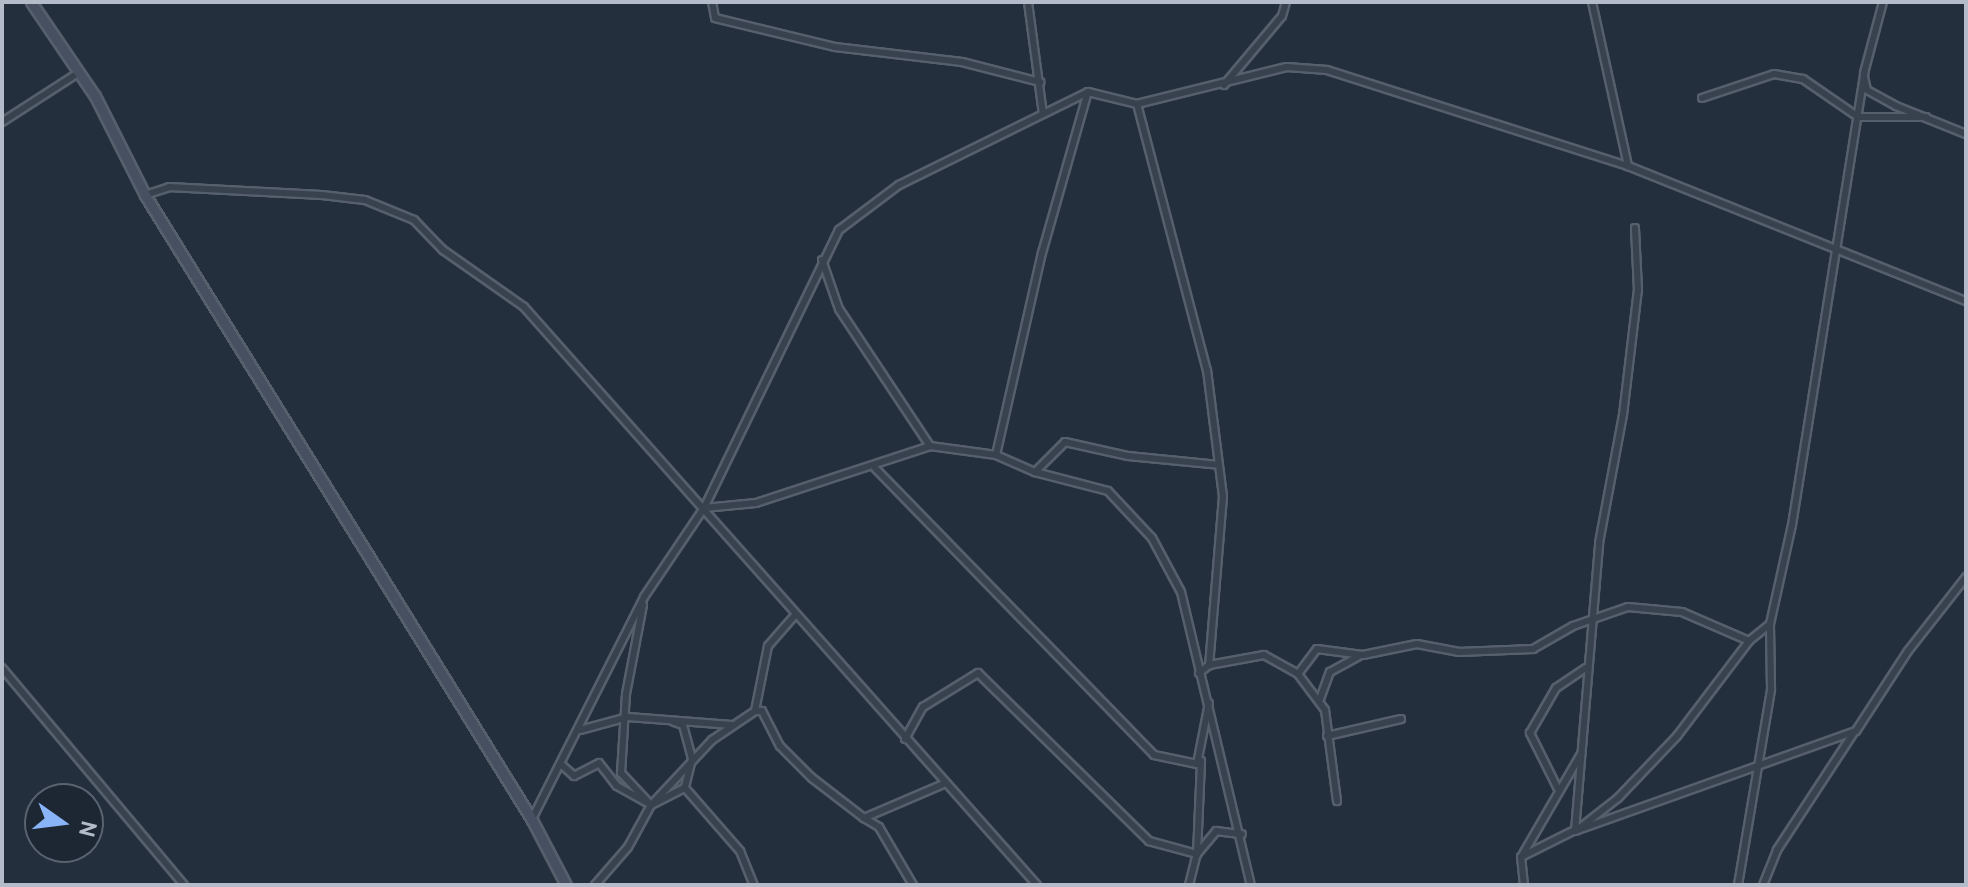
<!DOCTYPE html>
<style>
body{margin:0}
#map{position:relative;width:1968px;height:887px;overflow:hidden;background:#242f3e;font-family:Overpass,sans-serif}
div>[style]{position:absolute}
.roads{filter:drop-shadow(2px 0 #565f6c) drop-shadow(-2px 0 #565f6c) drop-shadow(0 2px #565f6c) drop-shadow(0 -2px #565f6c)}
.street>*{height:6px;margin:-3px;padding:0 3px;transform-origin:3px;border-radius:3px;background:#38414e}
.secondary>*{height:9px;margin:-4.5px;padding:0 4.5px;transform-origin:4.5px;border-radius:4.5px;background:#465061}
span{translate:-50% -50%;white-space:nowrap;text-align:center;line-height:1.15;-webkit-text-stroke:6px #1d2633;paint-order:stroke}
.frame{position:absolute;inset:0;border:4px solid #b4bcc9;pointer-events:none}
.north{position:absolute;left:24px;top:783px;width:80px;height:80px;box-sizing:border-box;background:#1d2633;border:2px solid #59626f;border-radius:50%;rotate:104deg;font-size:22px;font-weight:700;line-height:32px;text-align:center;color:#b4bcc9}
.north::after{content:'';display:block;margin:auto;width:28px;height:36px;background:#8ab4f8;clip-path:polygon(50% 0,100% 100%,50% 72%,0 100%)}
</style>
<div id="map">
<div class="roads">
<div class="street">
<div style="left:712px;top:2px;width:16px;rotate:79deg"></div>
<div style="left:715px;top:18px;width:123px;rotate:13.6deg"></div>
<div style="left:835px;top:47px;width:128px;rotate:6.7deg"></div>
<div style="left:962px;top:62px;width:81px;rotate:14.4deg"></div>
<div style="left:1028px;top:2px;width:113px;rotate:82.4deg"></div>
<div style="left:1592px;top:2px;width:168px;rotate:77.6deg"></div>
<div style="left:1864px;top:77px;width:13px;rotate:77deg"></div>
<div style="left:1867px;top:90px;width:33px;rotate:29deg"></div>
<div style="left:1896px;top:106px;width:75px;rotate:21.8deg"></div>
<div style="left:1224px;top:85px;width:90px;rotate:-50deg"></div>
<div style="left:1282px;top:16px;width:15px;rotate:-74deg"></div>
<div style="left:1702px;top:98px;width:76px;rotate:-18.4deg"></div>
<div style="left:1774px;top:74px;width:29px;rotate:10deg"></div>
<div style="left:1803px;top:79px;width:67px;rotate:34.6deg"></div>
<div style="left:1858px;top:117px;width:68px"></div>
<div style="left:1137px;top:104px;width:275px;rotate:75.3deg"></div>
<div style="left:1207px;top:370px;width:127px;rotate:82.8deg"></div>
<div style="left:1223px;top:496px;width:170px;rotate:94.7deg"></div>
<div style="left:1209px;top:665px;width:13px;rotate:141deg"></div>
<div style="left:2px;top:122px;width:90px;rotate:-32.8deg"></div>
<div style="left:145px;top:195px;width:25px;rotate:-18deg"></div>
<div style="left:169px;top:187px;width:153px;rotate:3deg"></div>
<div style="left:322px;top:195px;width:43px;rotate:6.6deg"></div>
<div style="left:365px;top:200px;width:53px;rotate:22.2deg"></div>
<div style="left:414px;top:220px;width:42px;rotate:46deg"></div>
<div style="left:443px;top:250px;width:99px;rotate:35.1deg"></div>
<div style="left:524px;top:307px;width:773px;rotate:48.41deg"></div>
<div style="left:822px;top:260px;width:52px;rotate:70.9deg"></div>
<div style="left:839px;top:309px;width:164px;rotate:56.4deg"></div>
<div style="left:996px;top:455px;width:207px;rotate:-77.2deg"></div>
<div style="left:1042px;top:253px;width:167px;rotate:-74.1deg"></div>
<div style="left:875px;top:468px;width:400px;rotate:45.8deg"></div>
<div style="left:1154px;top:755px;width:44px;rotate:11.8deg"></div>
<div style="left:1035px;top:472px;width:42px;rotate:-45deg"></div>
<div style="left:1065px;top:442px;width:65px;rotate:12.5deg"></div>
<div style="left:1128px;top:456px;width:91px;rotate:5.6deg"></div>
<div style="left:704px;top:508px;width:52px;rotate:-5.5deg"></div>
<div style="left:756px;top:503px;width:183px;rotate:-18.1deg"></div>
<div style="left:930px;top:446px;width:67px;rotate:7.8deg"></div>
<div style="left:996px;top:455px;width:43px;rotate:23.6deg"></div>
<div style="left:1035px;top:472px;width:75px;rotate:14.6deg"></div>
<div style="left:1108px;top:491px;width:64px;rotate:46.9deg"></div>
<div style="left:1152px;top:538px;width:61px;rotate:61.8deg"></div>
<div style="left:1181px;top:592px;width:301px;rotate:76.6deg"></div>
<div style="left:1209px;top:665px;width:56px;rotate:-10.3deg"></div>
<div style="left:1264px;top:655px;width:39px;rotate:29deg"></div>
<div style="left:1298px;top:674px;width:45px;rotate:53.1deg"></div>
<div style="left:1325px;top:710px;width:92px;rotate:82.5deg"></div>
<div style="left:2px;top:668px;width:283px;rotate:50deg"></div>
<div style="left:1298px;top:674px;width:31px;rotate:-53deg"></div>
<div style="left:1317px;top:649px;width:46px;rotate:7.4deg"></div>
<div style="left:1363px;top:655px;width:55px;rotate:-11.5deg"></div>
<div style="left:1417px;top:644px;width:43px;rotate:10.8deg"></div>
<div style="left:1459px;top:652px;width:74px;rotate:-2.3deg"></div>
<div style="left:1533px;top:649px;width:46px;rotate:-29.9deg"></div>
<div style="left:1573px;top:626px;width:58px;rotate:-19.1deg"></div>
<div style="left:1628px;top:607px;width:54px;rotate:5.3deg"></div>
<div style="left:1682px;top:612px;width:73px;rotate:23.4deg"></div>
<div style="left:1320px;top:699px;width:29px;rotate:-70deg"></div>
<div style="left:1330px;top:672px;width:33px;rotate:-29deg"></div>
<div style="left:755px;top:711px;width:7px"></div>
<div style="left:762px;top:711px;width:39px;rotate:63deg"></div>
<div style="left:780px;top:746px;width:45px;rotate:45deg"></div>
<div style="left:812px;top:778px;width:66px;rotate:37.6deg"></div>
<div style="left:674px;top:722px;width:9px;rotate:18deg"></div>
<div style="left:683px;top:725px;width:35px;rotate:75deg"></div>
<div style="left:692px;top:759px;width:30px;rotate:104deg"></div>
<div style="left:580px;top:730px;width:50px;rotate:-15.2deg"></div>
<div style="left:628px;top:717px;width:104px;rotate:4.4deg"></div>
<div style="left:1327px;top:736px;width:76px;rotate:-12.9deg"></div>
<div style="left:905px;top:739px;width:37px;rotate:-61deg"></div>
<div style="left:923px;top:707px;width:65px;rotate:-31.7deg"></div>
<div style="left:978px;top:673px;width:240px;rotate:44.5deg"></div>
<div style="left:1149px;top:841px;width:50px;rotate:15.2deg"></div>
<div style="left:1197px;top:854px;width:30px;rotate:-50deg"></div>
<div style="left:1216px;top:831px;width:26px;rotate:7deg"></div>
<div style="left:563px;top:766px;width:15px;rotate:42deg"></div>
<div style="left:574px;top:776px;width:28px;rotate:-27deg"></div>
<div style="left:599px;top:763px;width:29px;rotate:52deg"></div>
<div style="left:617px;top:786px;width:39px;rotate:29deg"></div>
<div style="left:651px;top:805px;width:38px;rotate:-27deg"></div>
<div style="left:685px;top:788px;width:84px;rotate:48.9deg"></div>
<div style="left:740px;top:851px;width:37px;rotate:68deg"></div>
<div style="left:1558px;top:789px;width:63px;rotate:-116.6deg"></div>
<div style="left:1530px;top:733px;width:52px;rotate:-60deg"></div>
<div style="left:1556px;top:688px;width:36px;rotate:-34deg"></div>
<div style="left:654px;top:802px;width:85px;rotate:-46.9deg"></div>
<div style="left:712px;top:740px;width:52px;rotate:-34deg"></div>
<div style="left:755px;top:711px;width:66px;rotate:-78.7deg"></div>
<div style="left:768px;top:646px;width:41px;rotate:-48.9deg"></div>
<div style="left:532px;top:819px;width:249px;rotate:-63.2deg"></div>
<div style="left:644px;top:597px;width:107px;rotate:-56deg"></div>
<div style="left:704px;top:508px;width:309px;rotate:-64.1deg"></div>
<div style="left:839px;top:230px;width:75px;rotate:-36.9deg"></div>
<div style="left:899px;top:185px;width:211px;rotate:-26.2deg"></div>
<div style="left:1088px;top:92px;width:50px;rotate:13.8deg"></div>
<div style="left:1137px;top:104px;width:154px;rotate:-13.9deg"></div>
<div style="left:1287px;top:67px;width:40px;rotate:4.3deg"></div>
<div style="left:1327px;top:70px;width:316px;rotate:17.7deg"></div>
<div style="left:1628px;top:166px;width:364px;rotate:21.8deg"></div>
<div style="left:1575px;top:831px;width:289px;rotate:-85.2deg"></div>
<div style="left:1599px;top:543px;width:130px;rotate:-79.4deg"></div>
<div style="left:1623px;top:415px;width:126px;rotate:-83.2deg"></div>
<div style="left:1638px;top:290px;width:62px;rotate:-92.8deg"></div>
<div style="left:1575px;top:831px;width:298px;rotate:-19.6deg"></div>
<div style="left:1856px;top:731px;width:95px;rotate:-57deg"></div>
<div style="left:1908px;top:651px;width:94px;rotate:-51.9deg"></div>
<div style="left:1523px;top:854px;width:116px;rotate:-59.9deg"></div>
<div style="left:595px;top:885px;width:50px;rotate:-49deg"></div>
<div style="left:628px;top:847px;width:48px;rotate:-61.3deg"></div>
<div style="left:651px;top:805px;width:44px;rotate:-133.2deg"></div>
<div style="left:621px;top:773px;width:79px;rotate:-86.4deg"></div>
<div style="left:626px;top:694px;width:91px;rotate:-79.2deg"></div>
<div style="left:913px;top:885px;width:67px;rotate:-120.4deg"></div>
<div style="left:879px;top:827px;width:17px;rotate:-149deg"></div>
<div style="left:864px;top:818px;width:89px;rotate:-23.1deg"></div>
<div style="left:1189px;top:885px;width:32px;rotate:-76deg"></div>
<div style="left:1197px;top:854px;width:93px;rotate:-87.5deg"></div>
<div style="left:1201px;top:761px;width:5px;rotate:143deg"></div>
<div style="left:1197px;top:764px;width:62px;rotate:-78.9deg"></div>
<div style="left:1524px;top:885px;width:28px;rotate:-96deg"></div>
<div style="left:1521px;top:857px;width:67px;rotate:-26.6deg"></div>
<div style="left:1581px;top:827px;width:47px;rotate:-38.1deg"></div>
<div style="left:1618px;top:798px;width:86px;rotate:-46.4deg"></div>
<div style="left:1677px;top:736px;width:119px;rotate:-52.8deg"></div>
<div style="left:1749px;top:641px;width:27px;rotate:-39deg"></div>
<div style="left:1738px;top:885px;width:199px;rotate:-80.4deg"></div>
<div style="left:1771px;top:689px;width:65px;rotate:-90.9deg"></div>
<div style="left:1770px;top:624px;width:101px;rotate:-77.5deg"></div>
<div style="left:1792px;top:525px;width:458px;rotate:-80.9deg"></div>
<div style="left:1864px;top:73px;width:73px;rotate:-75deg"></div>
<div style="left:1763px;top:885px;width:38px;rotate:-68deg"></div>
<div style="left:1777px;top:850px;width:139px;rotate:-56.8deg"></div>
</div>
<div class="secondary">
<div style="left:31px;top:2px;width:114px;rotate:55.8deg"></div>
<div style="left:95px;top:96px;width:111px;rotate:63.2deg"></div>
<div style="left:145px;top:195px;width:735px;rotate:58.23deg"></div>
<div style="left:532px;top:820px;width:73px;rotate:62.4deg"></div>
</div>
</div>
<div class="frame"></div>
<div class="north">N</div>
</div>
